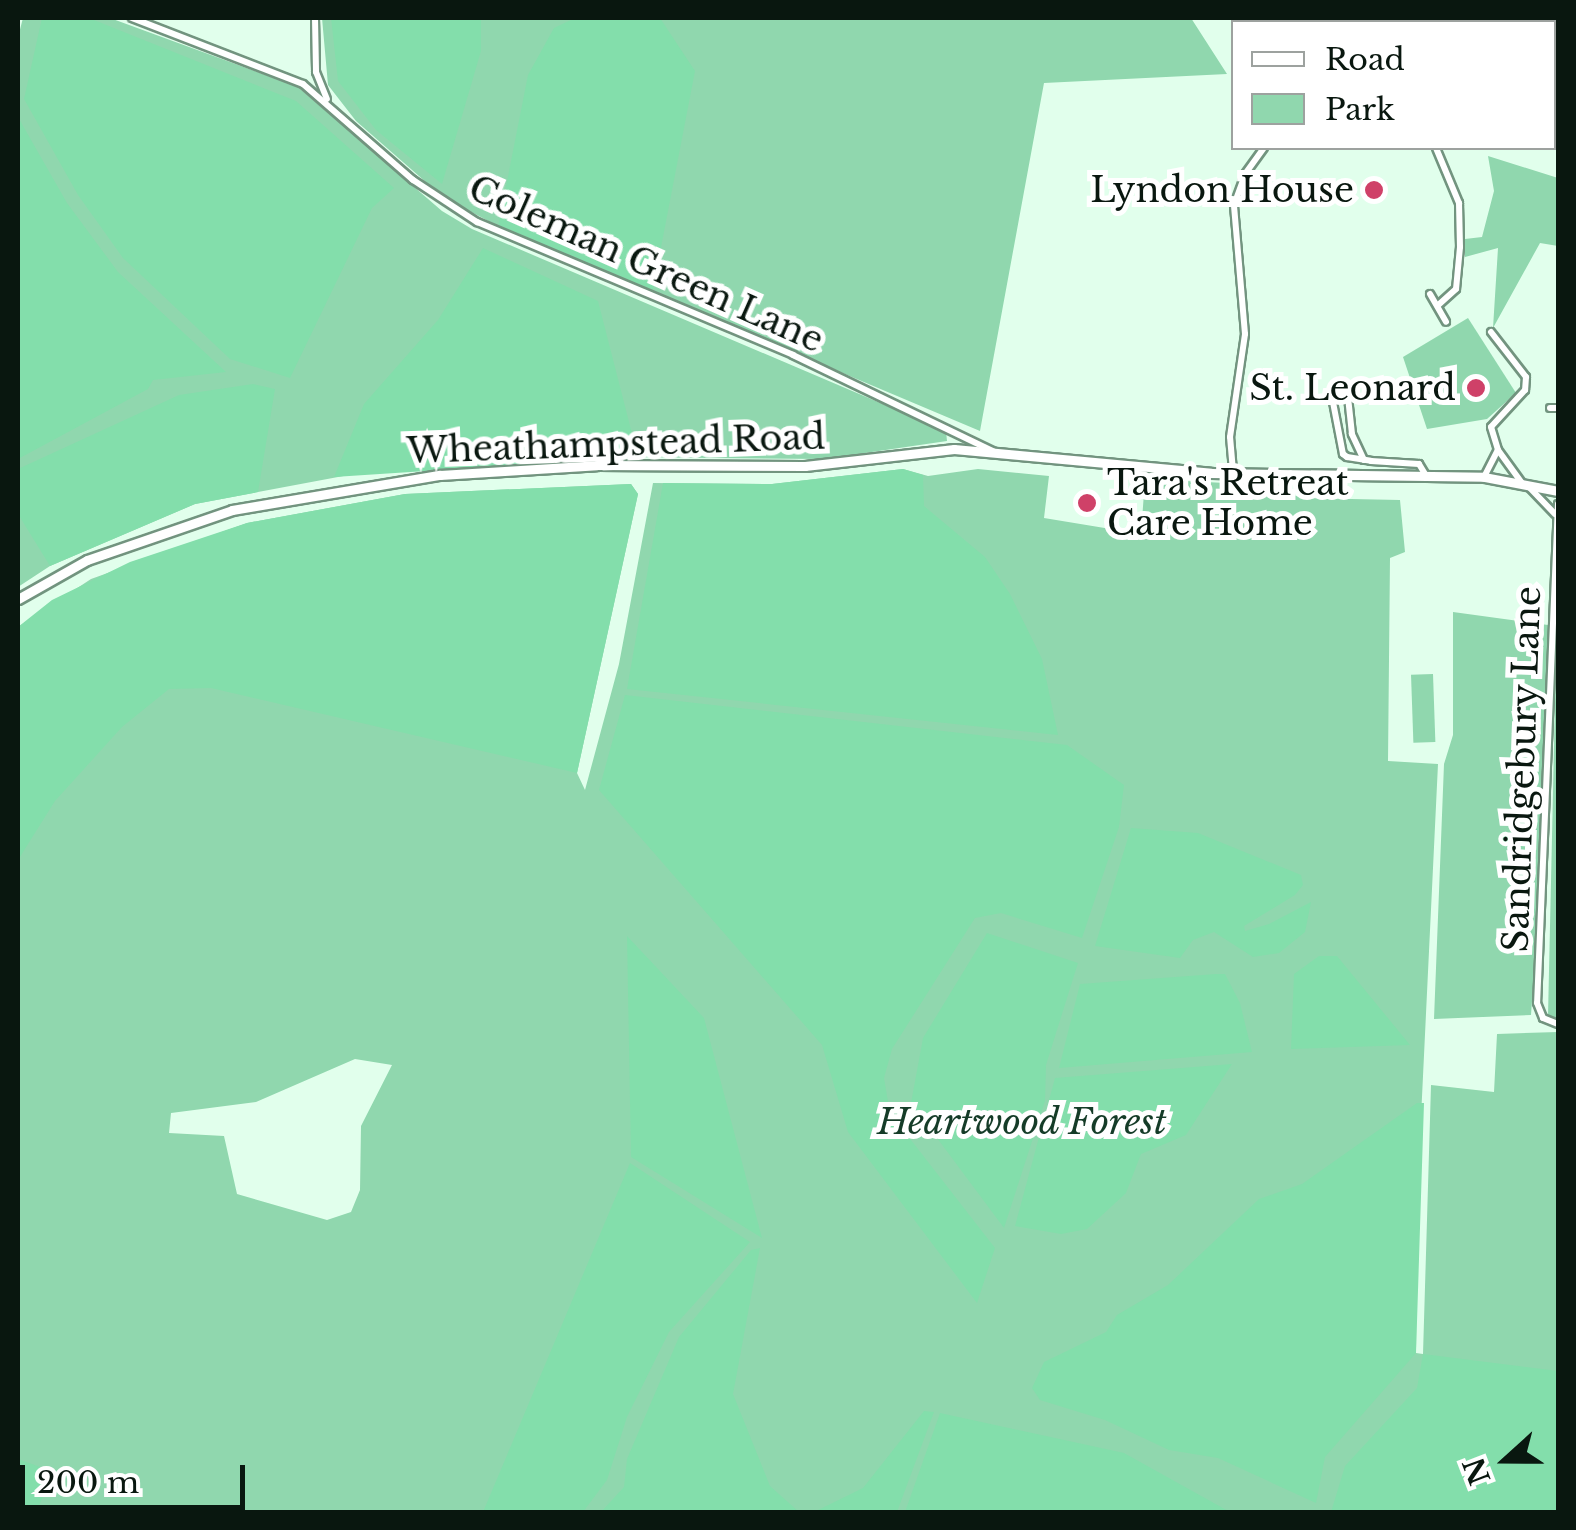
<!DOCTYPE html>
<style>
body{margin:0}
#map{position:relative;width:1576px;height:1530px;overflow:hidden;background:#e1ffec;font-family:"Libre Baskerville",serif}
div>[style]{position:absolute}
.green>*{inset:0;background:#90d7ae;transform-origin:0 0}
.forest>*{inset:0;background:#83deab}
.roads{filter:drop-shadow(2px 0 #72947f) drop-shadow(-2px 0 #72947f) drop-shadow(0 2px #72947f) drop-shadow(0 -2px #72947f)}
.street>*{height:6px;margin:-3px;padding:0 3px;transform-origin:3px;border-radius:3px;background:#fff}
.secondary>*{height:9px;margin:-4.5px;padding:0 4.5px;transform-origin:4.5px;border-radius:4.5px;background:#fff}
.dots>*{width:28px;height:28px;translate:-50% -50%;box-sizing:border-box;border:5px solid #fff;border-radius:50%}
span{translate:-50% -50%;white-space:nowrap;text-align:center;line-height:1.15;-webkit-text-stroke:10px #fff;paint-order:stroke}
.poi-label{font-size:35px;color:#09170f}
.right{translate:-100% -50%;text-align:right}
.left{translate:0 -50%;text-align:left}
.street-label{font-size:35px;color:#09170f}
.park-label{font-size:35px;color:#153c28;font-style:italic}
.frame{position:absolute;inset:0;border:20px solid #09170f;pointer-events:none}
.legend{position:absolute;left:1231px;top:20px;width:325px;height:130px;box-sizing:border-box;background:#fff;border:2px solid #9da29f;margin:0;padding:12px 18px;list-style:none;font-size:30px;color:#09170f}
.legend li{display:flex;align-items:center;gap:20px;height:50px}
.legend b{width:50px;border:2px solid #9da29f}
.north{position:absolute;left:1456px;top:1410px;width:100px;height:100px;-webkit-text-stroke:8px #fff;paint-order:stroke;rotate:249deg;font-size:28px;font-weight:700;line-height:40px;text-align:center;color:#09170f}
.north::after{content:'';display:block;margin:auto;width:35px;height:45px;background:#09170f;clip-path:polygon(50% 0,100% 100%,50% 72%,0 100%)}
.scale{position:absolute;left:20px;top:1465px;width:225px;height:45px;box-sizing:border-box;border:5px solid #09170f;border-top:0;padding-left:12px;font-size:30px;line-height:35px;white-space:nowrap;color:#09170f;-webkit-text-stroke:8px #fff;paint-order:stroke}
</style>
<div id="map">
<div class="green">
<div style="clip-path:polygon(23px 18px,110px 18px,298px 87px,442px 211px,472px 229px,946px 431px,947px 441px,824px 459px,617px 457px,370px 471px,195px 504px,50px 566px,18px 587px,18px 37px)"></div>
<div style="clip-path:polygon(322px 18px,1191px 18px,1227px 74px,1044px 83px,980px 431px,513px 234px,443px 197px,356px 121px,328px 85px)"></div>
<div style="clip-path:polygon(1488px 156px,1558px 178px,1558px 246px,1540px 243px,1493px 328px,1498px 248px,1465px 257px,1465px 239px,1482px 237px,1494px 191px)"></div>
<div style="clip-path:polygon(1468px 318px,1516px 393px,1487px 419px,1427px 429px,1403px 357px)"></div>
<div style="clip-path:polygon(evenodd,903px 469px,928px 476px,978px 469px,1049px 476px,1044px 518px,1141px 534px,1145px 479px,1266px 485px,1302px 498px,1400px 500px,1405px 552px,1390px 558px,1388px 761px,1438px 764px,1417px 1201px,1416px 1353px,1423px 1354px,1431px 1085px,1494px 1092px,1497px 1034px,1558px 1032px,1558px 1512px,18px 1512px,18px 627px,91px 579px,247px 523px,405px 494px,631px 484px,638px 494px,577px 773px,585px 790px,619px 664px,653px 483px,772px 484px,903px 469px,355px 1059px,392px 1065px,361px 1126px,360px 1190px,351px 1212px,327px 1220px,237px 1194px,224px 1136px,169px 1133px,171px 1113px,256px 1102px,355px 1059px)"></div>
<div style="clip-path:polygon(1558px 569px,1558px 1018px,1548px 1016px)"></div>
<div style="clip-path:polygon(1453px 612px,1548px 625px,1544px 834px,1531px 1015px,1434px 1019px,1444px 764px,1453px 735px)"></div>
<div style="left:1433px;top:674px;width:68px;height:22px;rotate:88deg"></div>
</div>
<div class="forest">
<div style="clip-path:polygon(42px 18px,89px 18px,296px 101px,394px 188px,372px 208px,290px 378px,230px 359px,123px 258px,78px 195px,24px 99px)"></div>
<div style="clip-path:polygon(331px 18px,481px 18px,481px 51px,442px 184px,376px 130px,338px 81px)"></div>
<div style="clip-path:polygon(575px 18px,660px 18px,695px 71px,652px 294px,498px 227px,528px 75px,554px 28px)"></div>
<div style="clip-path:polygon(18px 117px,67px 203px,118px 272px,226px 372px,153px 380px,148px 389px,18px 459px)"></div>
<div style="clip-path:polygon(483px 248px,598px 301px,638px 457px,334px 477px,364px 404px,438px 320px)"></div>
<div style="clip-path:polygon(253px 384px,275px 389px,258px 492px,195px 504px,50px 566px,18px 514px,18px 469px,179px 395px)"></div>
<div style="clip-path:polygon(903px 469px,923px 475px,924px 506px,985px 557px,1010px 594px,1042px 659px,1058px 735px,627px 689px,663px 483px,772px 484px)"></div>
<div style="clip-path:polygon(631px 484px,638px 494px,577px 773px,211px 688px,169px 689px,122px 727px,55px 801px,18px 860px,18px 627px,52px 600px,130px 562px,247px 523px,405px 494px)"></div>
<div style="clip-path:polygon(625px 695px,1067px 745px,1124px 785px,1119px 827px,1082px 938px,1001px 913px,975px 918px,892px 1049px,884px 1078px,890px 1113px,995px 1248px,977px 1303px,848px 1132px,822px 1045px,599px 790px)"></div>
<div style="clip-path:polygon(1131px 828px,1198px 833px,1301px 875px,1303px 885px,1295px 895px,1244px 926px,1245px 931px,1269px 924px,1311px 902px,1305px 932px,1279px 953px,1253px 957px,1214px 932px,1193px 940px,1180px 958px,1095px 946px)"></div>
<div style="clip-path:polygon(987px 933px,1078px 963px,1046px 1065px,1045px 1101px,1004px 1228px,911px 1103px,923px 1038px)"></div>
<div style="clip-path:polygon(627px 936px,704px 1018px,762px 1238px,631px 1157px)"></div>
<div style="clip-path:polygon(1319px 956px,1337px 956px,1410px 1045px,1291px 1049px,1294px 974px)"></div>
<div style="clip-path:polygon(1216px 974px,1225px 974px,1240px 1003px,1252px 1052px,1059px 1068px,1080px 984px)"></div>
<div style="clip-path:polygon(1232px 1064px,1186px 1135px,1141px 1154px,1126px 1193px,1087px 1229px,1061px 1234px,1015px 1226px,1055px 1078px)"></div>
<div style="clip-path:polygon(1417px 1103px,1424px 1103px,1416px 1353px,1325px 1457px,1316px 1503px,1218px 1458px,1169px 1450px,1105px 1420px,1040px 1400px,1032px 1388px,1044px 1362px,1106px 1332px,1117px 1315px,1168px 1285px,1259px 1199px,1302px 1184px)"></div>
<div style="clip-path:polygon(630px 1163px,750px 1242px,669px 1332px,627px 1417px,607px 1480px,583px 1512px,483px 1512px)"></div>
<div style="clip-path:polygon(760px 1248px,733px 1394px,770px 1486px,799px 1512px,601px 1512px,624px 1487px,627px 1459px,679px 1337px,751px 1250px)"></div>
<div style="clip-path:polygon(1423px 1354px,1558px 1371px,1558px 1512px,1331px 1512px,1345px 1466px,1417px 1388px)"></div>
<div style="clip-path:polygon(924px 1411px,934px 1412px,897px 1512px,814px 1512px,863px 1488px)"></div>
<div style="clip-path:polygon(940px 1413px,1124px 1453px,1230px 1512px,905px 1512px)"></div>
<div style="clip-path:polygon(18px 1459px,54px 1472px,36px 1512px,18px 1512px)"></div>
</div>
<div class="roads">
<div class="street">
<div style="left:132px;top:18px;width:183px;rotate:21.1deg"></div>
<div style="left:303px;top:84px;width:146px;rotate:41.1deg"></div>
<div style="left:413px;top:180px;width:77px;rotate:33.3deg"></div>
<div style="left:477px;top:222px;width:343px;rotate:22.8deg"></div>
<div style="left:793px;top:355px;width:226px;rotate:25.7deg"></div>
<div style="left:315px;top:18px;width:54px;rotate:88.9deg"></div>
<div style="left:316px;top:72px;width:29px;rotate:68deg"></div>
<div style="left:1317px;top:18px;width:1px"></div>
<div style="left:1423px;top:18px;width:4px;rotate:90deg"></div>
<div style="left:1554px;top:36px;width:15px;rotate:-74deg"></div>
<div style="left:1554px;top:83px;width:14px;rotate:73deg"></div>
<div style="left:1436px;top:148px;width:60px;rotate:67.3deg"></div>
<div style="left:1459px;top:203px;width:44px;rotate:88.7deg"></div>
<div style="left:1460px;top:247px;width:42px;rotate:95.4deg"></div>
<div style="left:1456px;top:289px;width:25px;rotate:138deg"></div>
<div style="left:1430px;top:294px;width:32px;rotate:60deg"></div>
<div style="left:1491px;top:332px;width:57px;rotate:52.1deg"></div>
<div style="left:1526px;top:377px;width:13px;rotate:94deg"></div>
<div style="left:1525px;top:390px;width:50px;rotate:132.6deg"></div>
<div style="left:1491px;top:427px;width:24px;rotate:73deg"></div>
<div style="left:1498px;top:450px;width:41px;rotate:54deg"></div>
<div style="left:1550px;top:408px;width:8px"></div>
<div style="left:1364px;top:460px;width:29px;rotate:-115deg"></div>
<div style="left:1352px;top:434px;width:46px;rotate:-96.2deg"></div>
<div style="left:1347px;top:388px;width:10px;rotate:-151deg"></div>
<div style="left:1338px;top:383px;width:15px;rotate:113deg"></div>
<div style="left:1332px;top:397px;width:58px;rotate:79.1deg"></div>
<div style="left:1343px;top:454px;width:5px;rotate:37deg"></div>
<div style="left:1347px;top:457px;width:24px;rotate:9deg"></div>
<div style="left:1371px;top:461px;width:48px;rotate:3.6deg"></div>
<div style="left:1419px;top:464px;width:12px;rotate:59deg"></div>
<div style="left:1233px;top:471px;width:34px;rotate:-95deg"></div>
<div style="left:1230px;top:437px;width:104px;rotate:-81.7deg"></div>
<div style="left:1245px;top:334px;width:129px;rotate:-94.9deg"></div>
<div style="left:1234px;top:205px;width:33px;rotate:-70deg"></div>
<div style="left:1245px;top:174px;width:32px;rotate:-54deg"></div>
<div style="left:1484px;top:477px;width:30px;rotate:-63deg"></div>
<div style="left:1528px;top:486px;width:39px;rotate:46deg"></div>
<div style="left:1558px;top:504px;width:499px;rotate:92.4deg"></div>
<div style="left:1537px;top:1003px;width:16px;rotate:68deg"></div>
<div style="left:1543px;top:1018px;width:16px;rotate:22deg"></div>
</div>
<div class="secondary">
<div style="left:18px;top:599px;width:79px;rotate:-29.5deg"></div>
<div style="left:87px;top:560px;width:153px;rotate:-19deg"></div>
<div style="left:232px;top:510px;width:211px;rotate:-9.6deg"></div>
<div style="left:440px;top:475px;width:157px;rotate:-3.6deg"></div>
<div style="left:597px;top:465px;width:208px;rotate:0.3deg"></div>
<div style="left:805px;top:466px;width:150px;rotate:-6.5deg"></div>
<div style="left:954px;top:449px;width:258px;rotate:5.3deg"></div>
<div style="left:1211px;top:473px;width:273px;rotate:0.8deg"></div>
<div style="left:1484px;top:477px;width:75px;rotate:10.7deg"></div>
</div>
</div>
<div class="dots">
<div style="left:1374px;top:190px;background:#cf4168"></div>
<div style="left:1476px;top:388px;background:#cf4168"></div>
<div style="left:1087px;top:503px;background:#cf4168"></div>
</div>
<div class="poi-label">
<span class="right" style="left:1354px;top:190px">Lyndon House</span>
<span class="right" style="left:1456px;top:388px">St. Leonard</span>
<span class="left" style="left:1107px;top:503px">Tara's Retreat<br>Care Home</span>
</div>
<div class="street-label">
<span style="left:646px;top:264px;rotate:24deg">Coleman Green Lane</span>
<span style="left:616px;top:444px;rotate:-2deg">Wheathampstead Road</span>
<span style="left:1522px;top:769px;rotate:-88deg">Sandridgebury Lane</span>
</div>
<div class="park-label">
<span style="left:1022px;top:1122px">Heartwood Forest</span>
</div>
<div class="frame"></div>
<ul class="legend">
<li><b style="height:12px;background:#fff"></b>Road</li>
<li><b style="height:28px;background:#90d7ae"></b>Park</li>
</ul>
<div class="north">N</div>
<div class="scale">200 m</div>
</div>
